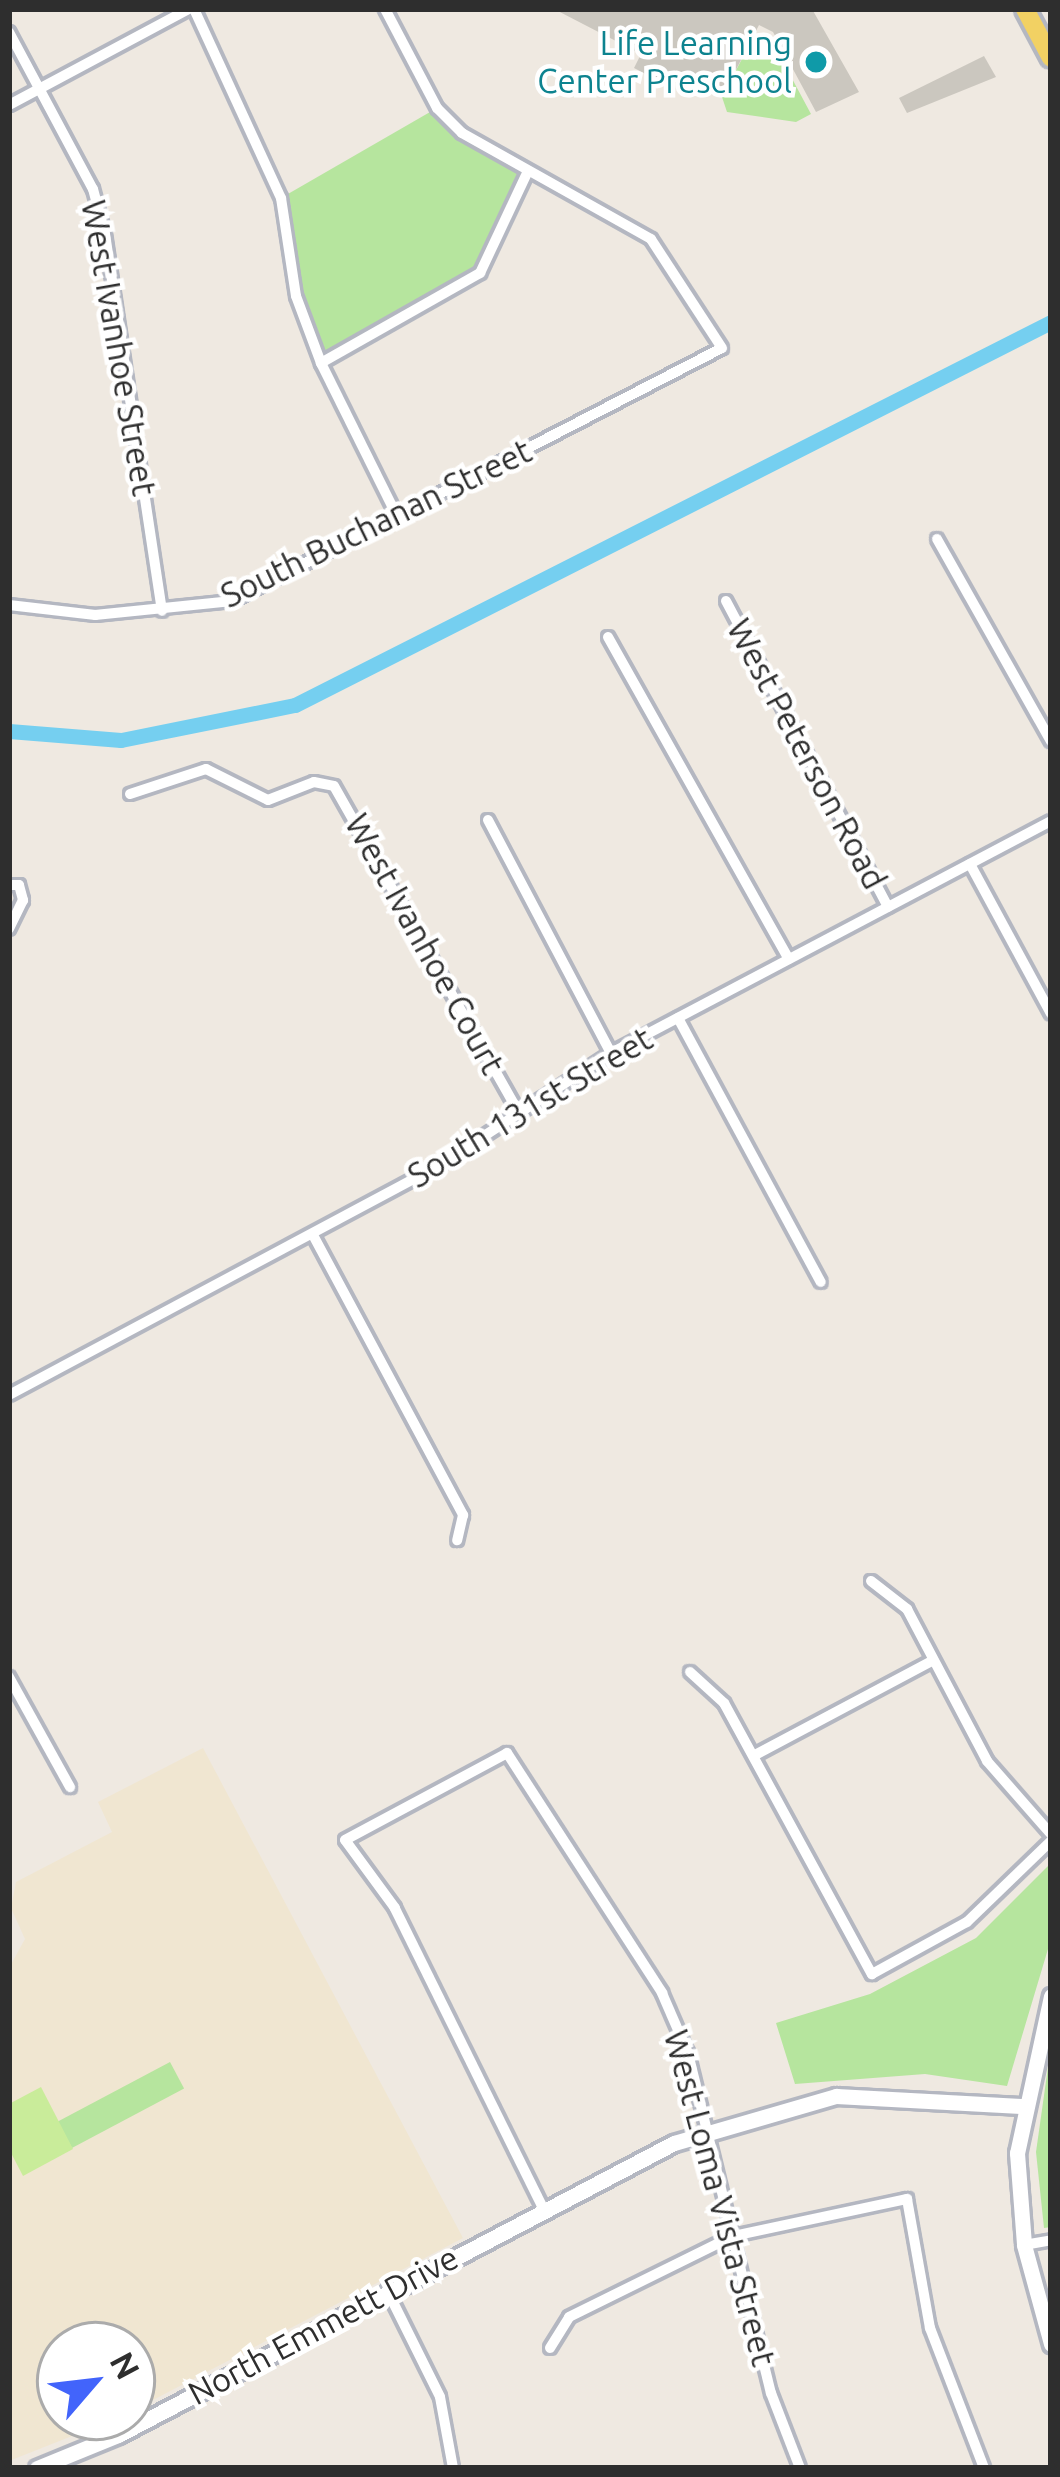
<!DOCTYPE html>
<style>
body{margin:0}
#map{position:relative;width:1060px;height:2477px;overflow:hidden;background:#efe9e1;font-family:Ubuntu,sans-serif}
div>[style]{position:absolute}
.education>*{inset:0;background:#f0e6d1}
.green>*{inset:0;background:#b6e59e;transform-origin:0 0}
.pitch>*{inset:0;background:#c9ec9a}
.canal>*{height:15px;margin:-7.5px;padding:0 7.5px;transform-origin:7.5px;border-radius:7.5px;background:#75cff0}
.building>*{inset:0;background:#cbc7bf}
.roads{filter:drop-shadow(3px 0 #b4b7c1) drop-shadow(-3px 0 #b4b7c1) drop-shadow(0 3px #b4b7c1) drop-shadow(0 -3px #b4b7c1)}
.street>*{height:10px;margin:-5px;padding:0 5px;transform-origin:5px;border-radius:5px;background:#fff}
.secondary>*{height:15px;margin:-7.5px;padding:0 7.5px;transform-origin:7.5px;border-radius:7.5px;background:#fff}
.primary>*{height:18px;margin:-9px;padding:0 9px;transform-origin:9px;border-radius:9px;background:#f2d163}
.dots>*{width:33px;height:33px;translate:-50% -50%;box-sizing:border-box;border:6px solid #fff;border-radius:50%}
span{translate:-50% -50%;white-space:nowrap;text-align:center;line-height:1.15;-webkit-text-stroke:9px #fff;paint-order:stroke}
.culture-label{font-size:33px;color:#0d838f}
.right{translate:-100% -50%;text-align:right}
.street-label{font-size:33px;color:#2e2e2e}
.frame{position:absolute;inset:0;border:12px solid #2e2e2e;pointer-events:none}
.north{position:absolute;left:36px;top:2321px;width:120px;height:120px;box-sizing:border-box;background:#fff;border:3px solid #ababab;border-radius:50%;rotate:62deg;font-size:33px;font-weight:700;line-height:48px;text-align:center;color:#2e2e2e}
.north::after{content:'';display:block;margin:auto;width:42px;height:54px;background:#4264fb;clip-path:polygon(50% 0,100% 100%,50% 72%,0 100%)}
</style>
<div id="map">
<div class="education">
<div style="clip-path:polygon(203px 1748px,463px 2238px,132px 2411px,132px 2345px,60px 2345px,60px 2417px,120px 2417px,9px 2461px,9px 1968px,25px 1939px,11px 1908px,16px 1882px,112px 1832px,98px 1802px)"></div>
</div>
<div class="green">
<div style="clip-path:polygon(754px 36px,764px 50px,774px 45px,811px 114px,796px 122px,727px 112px,722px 97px)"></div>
<div style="clip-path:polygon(437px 108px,527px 173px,480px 273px,321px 363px,296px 296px,281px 198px)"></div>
<div style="clip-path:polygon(1051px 1863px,1051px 1939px,1007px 2086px,925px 2074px,795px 2084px,776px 2023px,870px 1994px,976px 1938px)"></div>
<div style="clip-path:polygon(1051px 2046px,1051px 2227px,1044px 2228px,1036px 2152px)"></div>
<div style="left:170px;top:2062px;width:30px;height:127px;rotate:62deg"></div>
</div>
<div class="pitch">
<div style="clip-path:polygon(41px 2087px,73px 2149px,23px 2176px,9px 2149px,9px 2104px)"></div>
</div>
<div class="canal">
<div style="left:9px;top:731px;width:112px;rotate:4.6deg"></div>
<div style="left:121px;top:740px;width:177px;rotate:-11.4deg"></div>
<div style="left:295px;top:705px;width:847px;rotate:-26.87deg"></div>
</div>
<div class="building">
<div style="clip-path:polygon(554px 9px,812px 9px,859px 92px,816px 112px,773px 32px,759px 25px,722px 97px,683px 77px,665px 84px,634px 68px,641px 54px)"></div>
<div style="clip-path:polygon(984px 56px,996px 77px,907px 113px,899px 98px)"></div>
</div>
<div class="roads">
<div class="street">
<div style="left:194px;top:9px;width:208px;rotate:65.3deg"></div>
<div style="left:281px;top:198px;width:99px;rotate:81.3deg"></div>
<div style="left:296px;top:296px;width:72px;rotate:69.5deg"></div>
<div style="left:321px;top:363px;width:171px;rotate:63.6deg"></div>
<div style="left:9px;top:32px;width:178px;rotate:61.9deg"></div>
<div style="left:93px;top:189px;width:47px;rotate:75.1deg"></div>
<div style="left:105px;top:234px;width:381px;rotate:81.4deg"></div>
<div style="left:9px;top:105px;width:204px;rotate:-28.1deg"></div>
<div style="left:321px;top:363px;width:183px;rotate:-29.5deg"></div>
<div style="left:480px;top:273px;width:110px;rotate:-64.8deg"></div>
<div style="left:937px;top:539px;width:232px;rotate:60.6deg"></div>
<div style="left:726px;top:601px;width:346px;rotate:62.1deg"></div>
<div style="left:9px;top:605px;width:87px;rotate:6.6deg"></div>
<div style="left:95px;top:615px;width:138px;rotate:-5.8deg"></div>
<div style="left:232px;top:601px;width:551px;rotate:-27.31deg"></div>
<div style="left:722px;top:348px;width:130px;rotate:-123.1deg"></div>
<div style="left:651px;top:239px;width:217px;rotate:-150.7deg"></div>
<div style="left:462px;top:133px;width:35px;rotate:-135deg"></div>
<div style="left:437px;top:108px;width:112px;rotate:-117.7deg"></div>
<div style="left:608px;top:637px;width:369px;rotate:60.7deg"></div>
<div style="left:130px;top:794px;width:80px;rotate:-18.2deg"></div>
<div style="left:206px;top:769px;width:69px;rotate:26.6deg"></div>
<div style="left:268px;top:800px;width:49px;rotate:-21.4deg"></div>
<div style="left:314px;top:782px;width:20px;rotate:11deg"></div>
<div style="left:334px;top:786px;width:371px;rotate:60.5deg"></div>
<div style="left:488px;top:820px;width:263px;rotate:62.2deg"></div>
<div style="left:970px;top:864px;width:170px;rotate:61.6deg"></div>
<div style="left:9px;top:885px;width:10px"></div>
<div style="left:19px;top:885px;width:16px;rotate:75deg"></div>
<div style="left:23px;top:900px;width:32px;rotate:116deg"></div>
<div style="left:678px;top:1018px;width:300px;rotate:61.6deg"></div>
<div style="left:313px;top:1235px;width:318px;rotate:61.8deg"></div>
<div style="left:463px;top:1515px;width:26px;rotate:103deg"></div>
<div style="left:9px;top:1395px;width:490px;rotate:-28.1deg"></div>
<div style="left:441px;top:1164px;width:203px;rotate:-33.1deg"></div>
<div style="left:611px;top:1053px;width:497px;rotate:-27.8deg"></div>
<div style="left:871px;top:1581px;width:46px;rotate:37.9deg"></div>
<div style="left:907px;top:1609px;width:172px;rotate:62.2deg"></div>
<div style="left:987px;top:1761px;width:97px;rotate:48.8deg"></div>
<div style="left:690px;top:1672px;width:46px;rotate:42.4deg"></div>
<div style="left:724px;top:1703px;width:309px;rotate:61.4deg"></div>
<div style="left:872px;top:1974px;width:108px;rotate:-28.7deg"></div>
<div style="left:967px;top:1922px;width:117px;rotate:-44deg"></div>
<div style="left:9px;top:1677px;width:126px;rotate:61deg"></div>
<div style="left:755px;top:1755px;width:200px;rotate:-28deg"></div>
<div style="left:543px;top:2208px;width:335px;rotate:-116.3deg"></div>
<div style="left:395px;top:1908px;width:84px;rotate:-126.3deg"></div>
<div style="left:345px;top:1840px;width:184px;rotate:-28.2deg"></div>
<div style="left:507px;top:1753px;width:286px;rotate:57.1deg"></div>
<div style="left:662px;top:1993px;width:65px;rotate:66.6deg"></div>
<div style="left:688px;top:2053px;width:350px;rotate:76.3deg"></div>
<div style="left:771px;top:2393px;width:80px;rotate:68.9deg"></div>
<div style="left:1024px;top:2245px;width:27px;rotate:-10deg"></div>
<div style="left:387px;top:2290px;width:119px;rotate:63.6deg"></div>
<div style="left:440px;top:2397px;width:72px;rotate:79.6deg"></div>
<div style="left:550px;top:2348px;width:36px;rotate:-58deg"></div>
<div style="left:569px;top:2317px;width:183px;rotate:-26.3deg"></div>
<div style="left:733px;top:2236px;width:178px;rotate:-12deg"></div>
<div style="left:907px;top:2199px;width:131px;rotate:79.9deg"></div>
<div style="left:930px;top:2328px;width:150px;rotate:68.9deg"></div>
</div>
<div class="secondary">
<div style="left:1051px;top:1996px;width:161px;rotate:102.2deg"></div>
<div style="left:1017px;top:2153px;width:92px;rotate:85.6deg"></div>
<div style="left:1024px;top:2245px;width:103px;rotate:74.7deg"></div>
<div style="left:37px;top:2468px;width:87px;rotate:-22.2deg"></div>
<div style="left:118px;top:2435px;width:628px;rotate:-27.71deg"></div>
<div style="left:674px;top:2143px;width:169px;rotate:-16.2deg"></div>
<div style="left:836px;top:2096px;width:185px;rotate:3.1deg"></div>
</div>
<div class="primary">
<div style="left:1025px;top:9px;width:55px;rotate:62deg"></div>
</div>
</div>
<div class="dots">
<div style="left:816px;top:62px;background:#0f9aa8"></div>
</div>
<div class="culture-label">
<span class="right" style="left:792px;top:62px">Life Learning<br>Center Preschool</span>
</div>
<div class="street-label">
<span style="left:119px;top:348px;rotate:80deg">West Ivanhoe Street</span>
<span style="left:376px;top:523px;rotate:-26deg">South Buchanan Street</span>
<span style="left:807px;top:754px;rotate:62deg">West Peterson Road</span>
<span style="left:425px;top:944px;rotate:61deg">West Ivanhoe Court</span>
<span style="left:530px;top:1107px;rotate:-31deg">South 131st Street</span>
<span style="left:720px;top:2198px;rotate:75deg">West Loma Vista Street</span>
<span style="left:323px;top:2325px;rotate:-28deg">North Emmett Drive</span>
</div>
<div class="frame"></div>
<div class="north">N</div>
</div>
